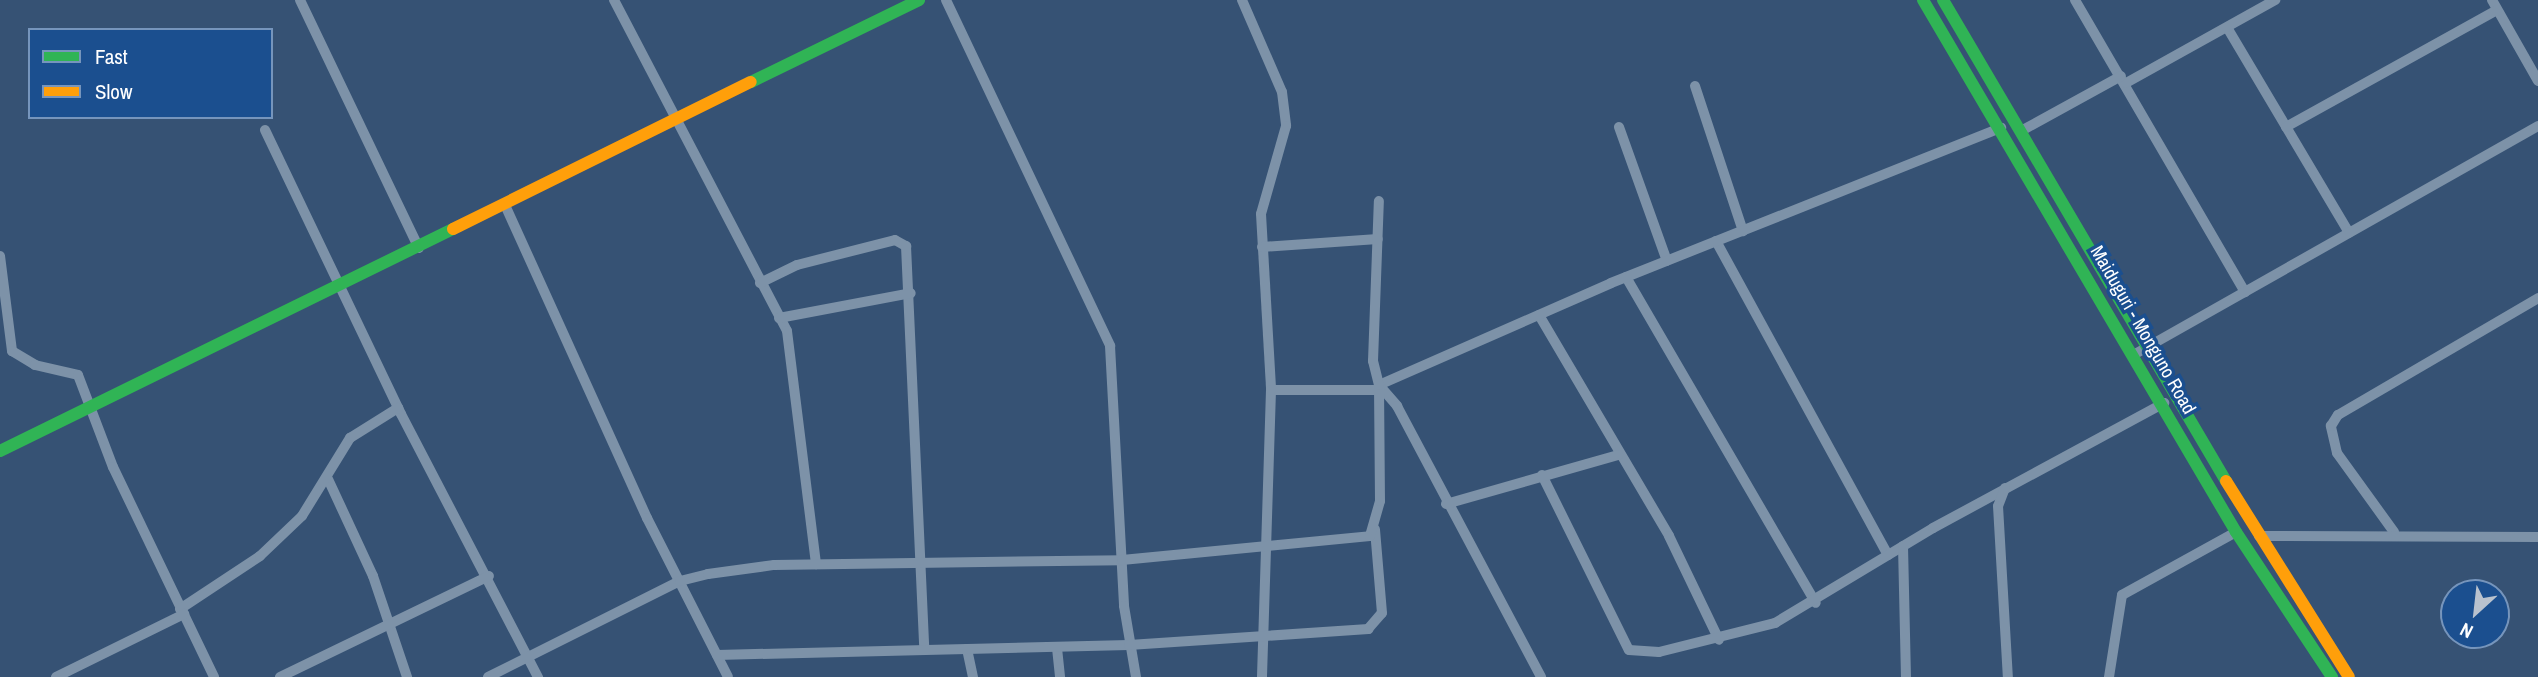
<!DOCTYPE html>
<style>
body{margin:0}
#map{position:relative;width:2538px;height:677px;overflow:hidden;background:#365274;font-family:"Archivo Narrow",sans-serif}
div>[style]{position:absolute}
.street>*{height:10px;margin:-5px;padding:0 5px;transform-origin:5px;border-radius:5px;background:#7d92a8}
.fast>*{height:12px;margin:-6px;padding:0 6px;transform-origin:6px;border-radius:6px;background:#30b455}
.slow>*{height:12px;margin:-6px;padding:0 6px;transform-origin:6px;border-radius:6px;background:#ff9f0a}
span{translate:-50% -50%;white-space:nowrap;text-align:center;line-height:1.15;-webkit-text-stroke:7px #1b4f8f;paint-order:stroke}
.street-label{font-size:19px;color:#fff}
.legend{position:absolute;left:28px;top:28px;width:245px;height:91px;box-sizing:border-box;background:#1b4f8f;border:2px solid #7695bc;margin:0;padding:9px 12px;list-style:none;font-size:21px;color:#fff}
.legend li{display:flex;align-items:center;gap:14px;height:35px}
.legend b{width:35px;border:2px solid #7695bc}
.north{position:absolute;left:2440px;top:579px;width:70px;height:70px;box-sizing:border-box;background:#1b4f8f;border:2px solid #7695bc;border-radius:50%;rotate:207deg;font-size:19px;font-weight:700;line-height:28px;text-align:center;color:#fff}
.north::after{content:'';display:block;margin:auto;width:24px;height:32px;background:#b9c2ce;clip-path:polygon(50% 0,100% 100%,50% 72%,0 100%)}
</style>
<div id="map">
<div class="street">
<div style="left:300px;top:0;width:275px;rotate:64.4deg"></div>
<div style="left:614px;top:0;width:373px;rotate:62.4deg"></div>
<div style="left:787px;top:331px;width:235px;rotate:82.9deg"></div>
<div style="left:946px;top:0;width:383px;rotate:64.6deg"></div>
<div style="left:1110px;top:346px;width:260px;rotate:86.9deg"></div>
<div style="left:1124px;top:606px;width:72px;rotate:80.4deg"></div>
<div style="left:1242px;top:0;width:100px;rotate:66.5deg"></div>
<div style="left:1282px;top:92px;width:34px;rotate:83deg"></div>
<div style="left:1286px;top:126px;width:91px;rotate:105.9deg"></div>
<div style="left:1261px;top:214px;width:176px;rotate:86.7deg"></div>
<div style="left:1271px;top:390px;width:287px;rotate:91.8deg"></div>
<div style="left:2075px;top:0;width:338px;rotate:59.8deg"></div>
<div style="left:2492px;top:0;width:93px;rotate:60.4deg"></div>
<div style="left:2228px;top:29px;width:237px;rotate:59.3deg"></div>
<div style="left:2126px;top:83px;width:171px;rotate:-29.1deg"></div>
<div style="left:1695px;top:86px;width:153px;rotate:71.7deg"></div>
<div style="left:1619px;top:127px;width:142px;rotate:70.3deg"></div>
<div style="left:2286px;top:127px;width:241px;rotate:-29deg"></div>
<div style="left:265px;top:130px;width:315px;rotate:64.4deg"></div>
<div style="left:401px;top:414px;width:297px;rotate:62.5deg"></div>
<div style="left:2021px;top:131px;width:114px;rotate:-28.8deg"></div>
<div style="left:505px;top:205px;width:344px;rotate:65.6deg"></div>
<div style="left:647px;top:518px;width:178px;rotate:63deg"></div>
<div style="left:1716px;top:241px;width:358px;rotate:61.3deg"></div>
<div style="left:1262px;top:247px;width:116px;rotate:-3.9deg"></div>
<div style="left:0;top:256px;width:96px;rotate:82.8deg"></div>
<div style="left:12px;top:351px;width:27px;rotate:31deg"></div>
<div style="left:35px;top:365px;width:44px;rotate:13.1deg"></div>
<div style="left:78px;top:375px;width:98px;rotate:69.2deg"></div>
<div style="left:113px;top:467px;width:233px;rotate:64.3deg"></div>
<div style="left:1626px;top:277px;width:377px;rotate:59.8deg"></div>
<div style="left:760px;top:283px;width:41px;rotate:-25.9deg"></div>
<div style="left:797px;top:265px;width:101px;rotate:-14.3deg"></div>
<div style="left:895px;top:240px;width:13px;rotate:29deg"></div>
<div style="left:906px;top:246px;width:403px;rotate:87.4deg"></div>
<div style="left:1539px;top:315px;width:256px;rotate:59.5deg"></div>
<div style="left:1669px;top:536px;width:115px;rotate:64.3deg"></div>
<div style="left:779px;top:318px;width:134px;rotate:-10.7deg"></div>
<div style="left:2135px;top:354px;width:463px;rotate:-29.5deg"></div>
<div style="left:1379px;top:385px;width:253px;rotate:-23.7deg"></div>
<div style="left:1611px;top:283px;width:420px;rotate:-21.7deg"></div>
<div style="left:1379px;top:385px;width:28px;rotate:49deg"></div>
<div style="left:1397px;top:406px;width:307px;rotate:62deg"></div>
<div style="left:1271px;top:390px;width:108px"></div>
<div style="left:1542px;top:475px;width:195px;rotate:63.6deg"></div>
<div style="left:1629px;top:650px;width:30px;rotate:4deg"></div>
<div style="left:1659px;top:652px;width:120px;rotate:-14deg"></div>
<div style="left:1775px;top:623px;width:184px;rotate:-31deg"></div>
<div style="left:1933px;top:528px;width:263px;rotate:-28.4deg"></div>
<div style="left:328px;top:479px;width:107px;rotate:65.1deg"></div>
<div style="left:373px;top:576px;width:107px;rotate:71.4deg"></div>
<div style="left:2005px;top:488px;width:19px;rotate:111deg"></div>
<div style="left:1998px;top:506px;width:171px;rotate:86.7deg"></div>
<div style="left:1446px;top:504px;width:179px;rotate:-15.9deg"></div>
<div style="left:2394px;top:532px;width:97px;rotate:-125.8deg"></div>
<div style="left:2337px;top:453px;width:28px;rotate:-103deg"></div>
<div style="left:2331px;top:426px;width:13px;rotate:-58deg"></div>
<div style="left:2338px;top:415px;width:232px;rotate:-30.3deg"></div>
<div style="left:2259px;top:536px;width:279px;rotate:0.2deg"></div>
<div style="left:1903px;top:546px;width:131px;rotate:88.7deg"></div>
<div style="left:180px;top:609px;width:96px;rotate:-33.5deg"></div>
<div style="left:260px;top:556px;width:58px;rotate:-43.6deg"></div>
<div style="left:302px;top:516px;width:92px;rotate:-58.4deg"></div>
<div style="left:350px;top:438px;width:57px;rotate:-32deg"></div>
<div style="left:1057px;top:648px;width:29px;rotate:84deg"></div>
<div style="left:967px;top:649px;width:29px;rotate:78deg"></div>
<div style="left:717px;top:655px;width:412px;rotate:-1.4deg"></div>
<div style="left:1129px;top:645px;width:240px;rotate:-3.8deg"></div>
<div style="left:1368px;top:629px;width:21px;rotate:-49deg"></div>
<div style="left:1382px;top:613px;width:84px;rotate:-94.8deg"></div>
<div style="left:56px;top:677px;width:143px;rotate:-26.2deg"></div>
<div style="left:280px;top:677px;width:232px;rotate:-25.8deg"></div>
<div style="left:488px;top:677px;width:215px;rotate:-26.6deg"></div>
<div style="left:680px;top:581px;width:29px;rotate:-14deg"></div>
<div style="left:708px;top:574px;width:67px;rotate:-7.8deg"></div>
<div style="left:774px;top:565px;width:348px;rotate:-0.8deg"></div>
<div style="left:1122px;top:560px;width:249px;rotate:-5.5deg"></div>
<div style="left:1370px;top:536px;width:36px;rotate:-74deg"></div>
<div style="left:1380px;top:501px;width:116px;rotate:-90.5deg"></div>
<div style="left:1379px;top:385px;width:25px;rotate:-104deg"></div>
<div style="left:1373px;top:361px;width:160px;rotate:-87.9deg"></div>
<div style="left:2109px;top:677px;width:83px;rotate:-81deg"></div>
<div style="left:2122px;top:595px;width:130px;rotate:-28.9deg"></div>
</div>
<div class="fast">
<div style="left:1923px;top:0;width:617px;rotate:59.53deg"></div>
<div style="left:2236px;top:532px;width:174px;rotate:56.5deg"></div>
<div style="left:1943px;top:0;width:558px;rotate:59.53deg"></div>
<div style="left:751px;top:82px;width:187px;rotate:-26deg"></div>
<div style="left:0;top:451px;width:504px;rotate:-26.11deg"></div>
</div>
<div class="slow">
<div style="left:453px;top:229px;width:332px;rotate:-26.3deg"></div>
<div style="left:2226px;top:481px;width:231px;rotate:57.9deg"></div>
</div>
<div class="street-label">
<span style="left:2143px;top:330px;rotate:60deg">Maiduguri - Monguno Road</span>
</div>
<ul class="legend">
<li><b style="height:9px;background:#30b455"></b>Fast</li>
<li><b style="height:9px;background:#ff9f0a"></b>Slow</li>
</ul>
<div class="north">N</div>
</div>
